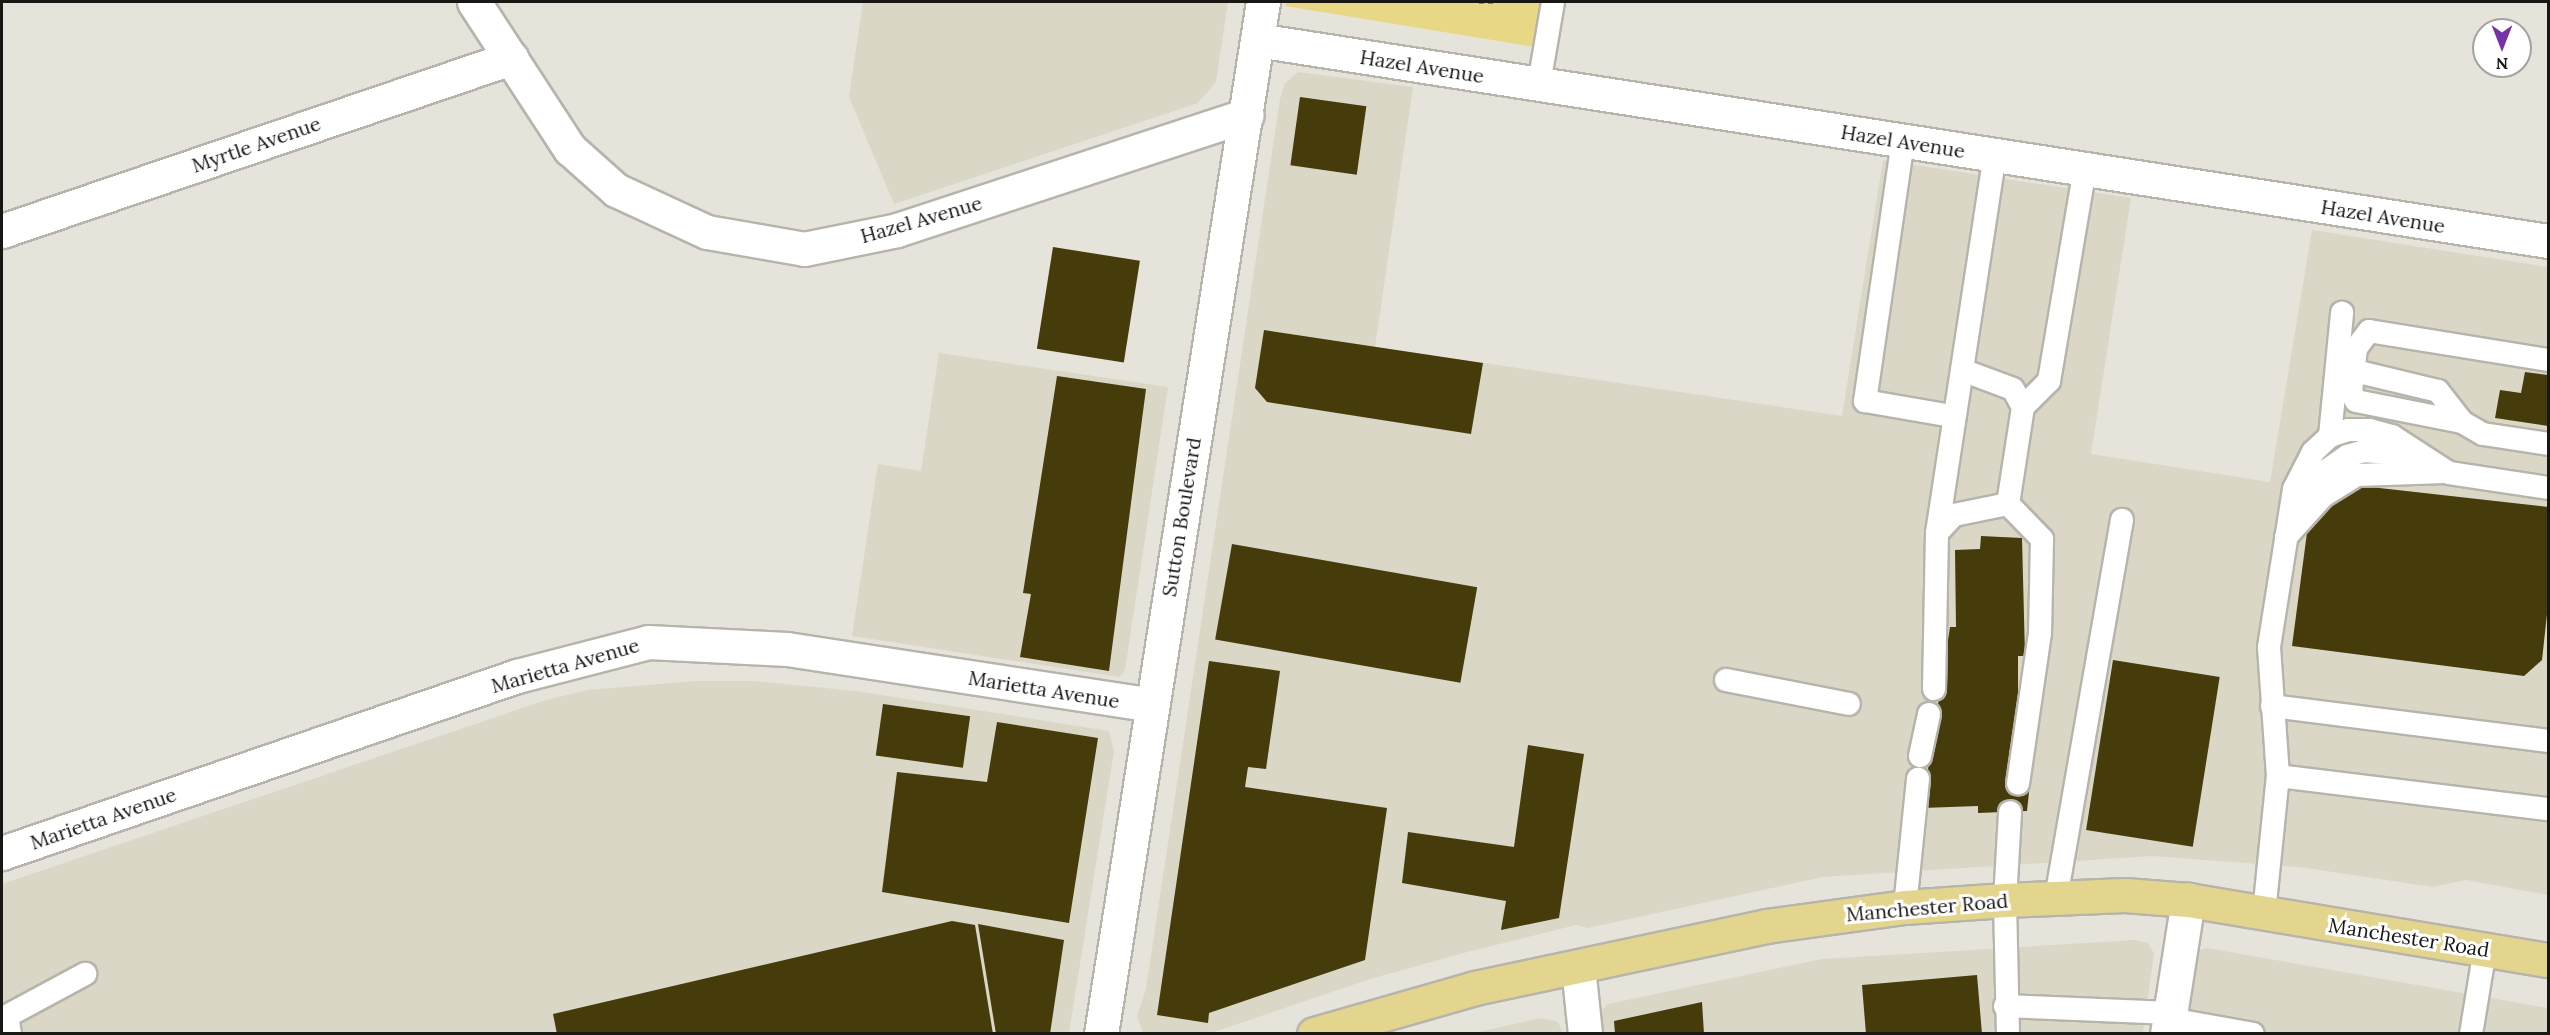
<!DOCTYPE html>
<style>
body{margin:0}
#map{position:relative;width:2550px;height:1035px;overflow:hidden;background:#e6e4da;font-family:Lora,serif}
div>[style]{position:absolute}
.built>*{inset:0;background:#dad7c6}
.green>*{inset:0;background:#e8d784}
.building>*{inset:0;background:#453b0b;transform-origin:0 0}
.path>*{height:4px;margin-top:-2px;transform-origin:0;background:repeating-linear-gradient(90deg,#87857e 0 4.5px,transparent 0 9px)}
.roads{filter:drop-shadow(2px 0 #b6b4ab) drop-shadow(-2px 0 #b6b4ab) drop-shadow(0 2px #b6b4ab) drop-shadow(0 -2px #b6b4ab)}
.service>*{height:22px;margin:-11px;padding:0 11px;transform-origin:11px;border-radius:11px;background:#fff}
.minor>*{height:33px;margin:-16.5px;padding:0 16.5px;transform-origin:16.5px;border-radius:16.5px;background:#fff}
.tertiary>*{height:33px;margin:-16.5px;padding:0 16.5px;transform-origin:16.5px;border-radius:16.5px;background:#fff}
.primary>*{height:33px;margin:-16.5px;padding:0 16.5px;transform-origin:16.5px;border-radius:16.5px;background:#e3d58d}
span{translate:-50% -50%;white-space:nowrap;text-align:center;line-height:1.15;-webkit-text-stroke:6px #fff;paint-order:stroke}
.street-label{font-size:20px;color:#181714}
.frame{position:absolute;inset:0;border:3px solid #181714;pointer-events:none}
.north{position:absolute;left:2472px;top:18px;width:60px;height:60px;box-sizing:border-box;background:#fff;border:2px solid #a3a2a1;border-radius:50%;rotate:180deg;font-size:16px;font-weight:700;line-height:24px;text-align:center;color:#181714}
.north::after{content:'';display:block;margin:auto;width:21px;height:27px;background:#7632a6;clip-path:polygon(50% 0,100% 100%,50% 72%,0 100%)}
</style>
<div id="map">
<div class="built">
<div style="clip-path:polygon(863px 2px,1228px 2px,1216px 82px,1198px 103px,894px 204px,849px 97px)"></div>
<div style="clip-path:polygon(1298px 72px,1413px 87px,1375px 347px,1842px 416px,1883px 160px,2131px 198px,2091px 454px,2270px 482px,2312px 230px,2548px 267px,2548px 895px,2466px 880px,2433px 887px,2299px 867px,2152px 856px,1823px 877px,1588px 928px,1576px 925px,1471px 951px,1370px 979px,1211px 1033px,1143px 1033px,1137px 1016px,1146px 989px,1280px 99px,1285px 83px)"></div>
<div style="clip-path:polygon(939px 353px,1168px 387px,1125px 670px,1120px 677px,852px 636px,878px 464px,921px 471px)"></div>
<div style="clip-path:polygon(694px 681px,753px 681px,856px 691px,1109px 731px,1114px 751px,1069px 1033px,2px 1033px,2px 884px,546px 700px,588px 690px)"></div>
<div style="clip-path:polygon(2135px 940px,2148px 943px,2154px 953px,2143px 1033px,1602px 1034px,1601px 1011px,1608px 1004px,1822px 959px)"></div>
<div style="clip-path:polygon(2207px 948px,2548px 1008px,2548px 1033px,2180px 1034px,2193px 960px,2198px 950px)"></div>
<div style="clip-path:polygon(1541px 1018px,1558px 1022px,1563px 1033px,1474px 1033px)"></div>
</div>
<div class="green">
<div style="clip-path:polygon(1286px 2px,1543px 2px,1535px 47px,1285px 6px)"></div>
</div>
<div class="building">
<div style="left:1300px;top:97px;width:67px;height:69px;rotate:8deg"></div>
<div style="left:1053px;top:247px;width:88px;height:103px;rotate:9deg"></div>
<div style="clip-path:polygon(1264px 330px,1483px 363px,1471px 434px,1267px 402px,1255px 388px)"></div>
<div style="clip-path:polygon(2525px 372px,2548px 375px,2548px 426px,2495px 418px,2500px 390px,2521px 393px)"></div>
<div style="clip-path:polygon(1057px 376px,1146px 389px,1109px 671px,1020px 657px,1031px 594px,1023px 593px)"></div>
<div style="clip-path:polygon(2317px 481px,2548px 507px,2548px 605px,2542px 660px,2524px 676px,2292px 646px,2308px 525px,2335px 502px)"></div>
<div style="clip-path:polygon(1981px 536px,2022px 538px,2025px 656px,2018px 656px,2018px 783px,2030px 783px,2027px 811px,1978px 813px,1978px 806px,1922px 808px,1950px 627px,1956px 627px,1955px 550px,1980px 549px)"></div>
<div style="left:1232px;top:544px;width:249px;height:97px;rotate:10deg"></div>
<div style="left:2113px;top:660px;width:108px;height:172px;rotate:9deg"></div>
<div style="clip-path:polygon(1209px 661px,1280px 671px,1266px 769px,1248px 767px,1245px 787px,1387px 808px,1365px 960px,1209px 1013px,1208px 1023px,1157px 1015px)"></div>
<div style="left:883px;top:704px;width:88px;height:52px;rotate:8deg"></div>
<div style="clip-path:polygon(997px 722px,1098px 738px,1069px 923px,882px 892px,897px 772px,987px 782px)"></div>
<div style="clip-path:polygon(1528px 745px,1584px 754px,1559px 918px,1501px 930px,1506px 901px,1402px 883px,1408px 832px,1514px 847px)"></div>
<div style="clip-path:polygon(952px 921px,975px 925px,993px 1034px,557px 1034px,553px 1014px)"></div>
<div style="clip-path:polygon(978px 924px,1064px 940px,1050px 1034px,996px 1034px)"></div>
<div style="clip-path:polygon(1977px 975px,1982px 1034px,1866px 1034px,1862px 985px)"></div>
<div style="clip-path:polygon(1702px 1002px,1704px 1034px,1615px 1034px,1614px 1021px)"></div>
</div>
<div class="path">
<div style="left:1479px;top:2px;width:18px"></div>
</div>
<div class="roads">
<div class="service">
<div style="left:1539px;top:84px;width:83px;rotate:-80.3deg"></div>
<div style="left:1903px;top:141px;width:263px;rotate:98.3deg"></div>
<div style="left:1865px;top:401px;width:88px;rotate:9.8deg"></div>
<div style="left:2548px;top:360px;width:181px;rotate:-170.8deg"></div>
<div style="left:2369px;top:331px;width:21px;rotate:127deg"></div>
<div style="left:2356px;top:348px;width:19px;rotate:96deg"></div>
<div style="left:2354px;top:367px;width:7px;rotate:45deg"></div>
<div style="left:2359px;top:372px;width:81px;rotate:13.5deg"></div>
<div style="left:2438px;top:391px;width:39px;rotate:52deg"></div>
<div style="left:2462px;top:422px;width:24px;rotate:30deg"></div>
<div style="left:2483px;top:434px;width:66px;rotate:8.7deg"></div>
<div style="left:2354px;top:367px;width:25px;rotate:97deg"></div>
<div style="left:2351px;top:392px;width:10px;rotate:61deg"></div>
<div style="left:2356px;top:401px;width:108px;rotate:11.2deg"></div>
<div style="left:1962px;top:370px;width:54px;rotate:20.4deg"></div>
<div style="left:2013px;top:389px;width:21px;rotate:61deg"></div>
<div style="left:2330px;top:436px;width:124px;rotate:-84.4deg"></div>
<div style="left:2297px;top:500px;width:22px;rotate:-54deg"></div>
<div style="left:2310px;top:482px;width:45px;rotate:-35.1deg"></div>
<div style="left:2347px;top:456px;width:18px;rotate:-16deg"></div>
<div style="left:2364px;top:451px;width:53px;rotate:4.3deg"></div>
<div style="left:2008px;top:504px;width:98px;rotate:-81.2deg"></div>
<div style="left:2023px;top:407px;width:37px;rotate:-45deg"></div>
<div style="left:2049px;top:381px;width:215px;rotate:-80.4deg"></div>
<div style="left:2008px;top:504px;width:49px;rotate:45.8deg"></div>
<div style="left:2042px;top:539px;width:94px;rotate:91.2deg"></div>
<div style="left:2040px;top:633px;width:152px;rotate:98.3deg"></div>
<div style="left:1937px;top:533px;width:382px;rotate:-81.3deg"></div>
<div style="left:2286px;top:537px;width:55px;rotate:-47.9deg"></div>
<div style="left:2323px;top:496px;width:40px;rotate:-32deg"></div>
<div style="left:2357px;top:475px;width:88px;rotate:-2deg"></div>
<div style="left:1726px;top:680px;width:125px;rotate:11deg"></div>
<div style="left:1934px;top:689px;width:156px;rotate:-88.9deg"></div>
<div style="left:1937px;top:533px;width:25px;rotate:-47deg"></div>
<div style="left:1954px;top:515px;width:55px;rotate:-11.5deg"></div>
<div style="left:2272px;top:706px;width:278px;rotate:7.2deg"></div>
<div style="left:1920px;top:756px;width:43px;rotate:-77.9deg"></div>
<div style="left:2278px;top:776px;width:129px;rotate:-94deg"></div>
<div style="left:2269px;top:647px;width:160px;rotate:-81deg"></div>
<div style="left:2294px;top:489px;width:42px;rotate:-62.8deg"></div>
<div style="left:2313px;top:452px;width:23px;rotate:-43deg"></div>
<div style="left:2330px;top:436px;width:19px;rotate:-18deg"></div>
<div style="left:2348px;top:430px;width:21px"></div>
<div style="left:2369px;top:430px;width:24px;rotate:15deg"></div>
<div style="left:2392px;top:436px;width:68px;rotate:33deg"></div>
<div style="left:2449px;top:473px;width:100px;rotate:8.6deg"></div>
<div style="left:2056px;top:898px;width:384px;rotate:-80.1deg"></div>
<div style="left:1905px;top:907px;width:129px;rotate:-84.2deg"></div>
<div style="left:2264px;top:913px;width:138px;rotate:-84.2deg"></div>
<div style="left:2278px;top:776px;width:272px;rotate:7deg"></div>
<div style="left:2005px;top:1006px;width:166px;rotate:2.4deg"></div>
<div style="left:2170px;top:1019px;width:84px;rotate:10.2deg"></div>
<div style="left:10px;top:1034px;width:18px;rotate:-99deg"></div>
<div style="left:7px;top:1016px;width:89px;rotate:-28.3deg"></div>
<div style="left:2008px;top:1034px;width:134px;rotate:-91.3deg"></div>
<div style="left:2005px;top:900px;width:88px;rotate:-86.7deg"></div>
<div style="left:2471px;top:1034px;width:86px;rotate:-80.6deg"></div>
</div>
<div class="minor">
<div style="left:474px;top:2px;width:176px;rotate:56.9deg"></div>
<div style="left:570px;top:149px;width:62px;rotate:41.7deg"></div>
<div style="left:616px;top:190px;width:100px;rotate:24.8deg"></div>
<div style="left:707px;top:232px;width:98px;rotate:9.9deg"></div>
<div style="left:804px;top:249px;width:95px;rotate:-11.5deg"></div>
<div style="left:897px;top:230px;width:368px;rotate:-18.2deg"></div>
<div style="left:1257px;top:40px;width:1307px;rotate:8.85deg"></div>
<div style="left:2px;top:231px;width:538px;rotate:-18.77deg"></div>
<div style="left:2px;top:853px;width:545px;rotate:-18.97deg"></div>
<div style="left:517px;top:676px;width:135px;rotate:-14.5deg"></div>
<div style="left:648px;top:642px;width:139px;rotate:2.9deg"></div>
<div style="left:787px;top:649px;width:368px;rotate:8.7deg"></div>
<div style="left:1578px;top:967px;width:67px;rotate:84deg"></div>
<div style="left:2167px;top:1034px;width:136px;rotate:-81.1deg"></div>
</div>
<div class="tertiary">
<div style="left:1101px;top:1034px;width:1045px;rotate:-81.08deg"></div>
</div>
<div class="primary">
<div style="left:1314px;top:1034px;width:167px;rotate:-15.9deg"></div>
<div style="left:1475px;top:988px;width:298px;rotate:-12deg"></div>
<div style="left:1766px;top:926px;width:140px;rotate:-7.8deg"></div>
<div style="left:1905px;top:907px;width:100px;rotate:-4deg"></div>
<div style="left:2005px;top:900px;width:120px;rotate:-2.4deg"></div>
<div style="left:2125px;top:895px;width:63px;rotate:4.5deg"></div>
<div style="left:2188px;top:900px;width:365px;rotate:9.5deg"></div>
</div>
</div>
<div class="street-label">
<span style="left:1422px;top:66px;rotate:9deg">Hazel Avenue</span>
<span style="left:1903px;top:141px;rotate:9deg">Hazel Avenue</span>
<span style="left:256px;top:144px;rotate:-19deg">Myrtle Avenue</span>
<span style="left:2383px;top:216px;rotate:9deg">Hazel Avenue</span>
<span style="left:921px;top:219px;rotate:-16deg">Hazel Avenue</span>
<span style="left:1181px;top:517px;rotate:-81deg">Sutton Boulevard</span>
<span style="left:565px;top:665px;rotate:-16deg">Marietta Avenue</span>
<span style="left:1044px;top:689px;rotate:9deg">Marietta Avenue</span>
<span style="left:103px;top:818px;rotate:-19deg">Marietta Avenue</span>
<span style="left:1927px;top:907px;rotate:-5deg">Manchester Road</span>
<span style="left:2409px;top:937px;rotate:9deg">Manchester Road</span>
</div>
<div class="frame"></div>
<div class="north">N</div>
</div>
